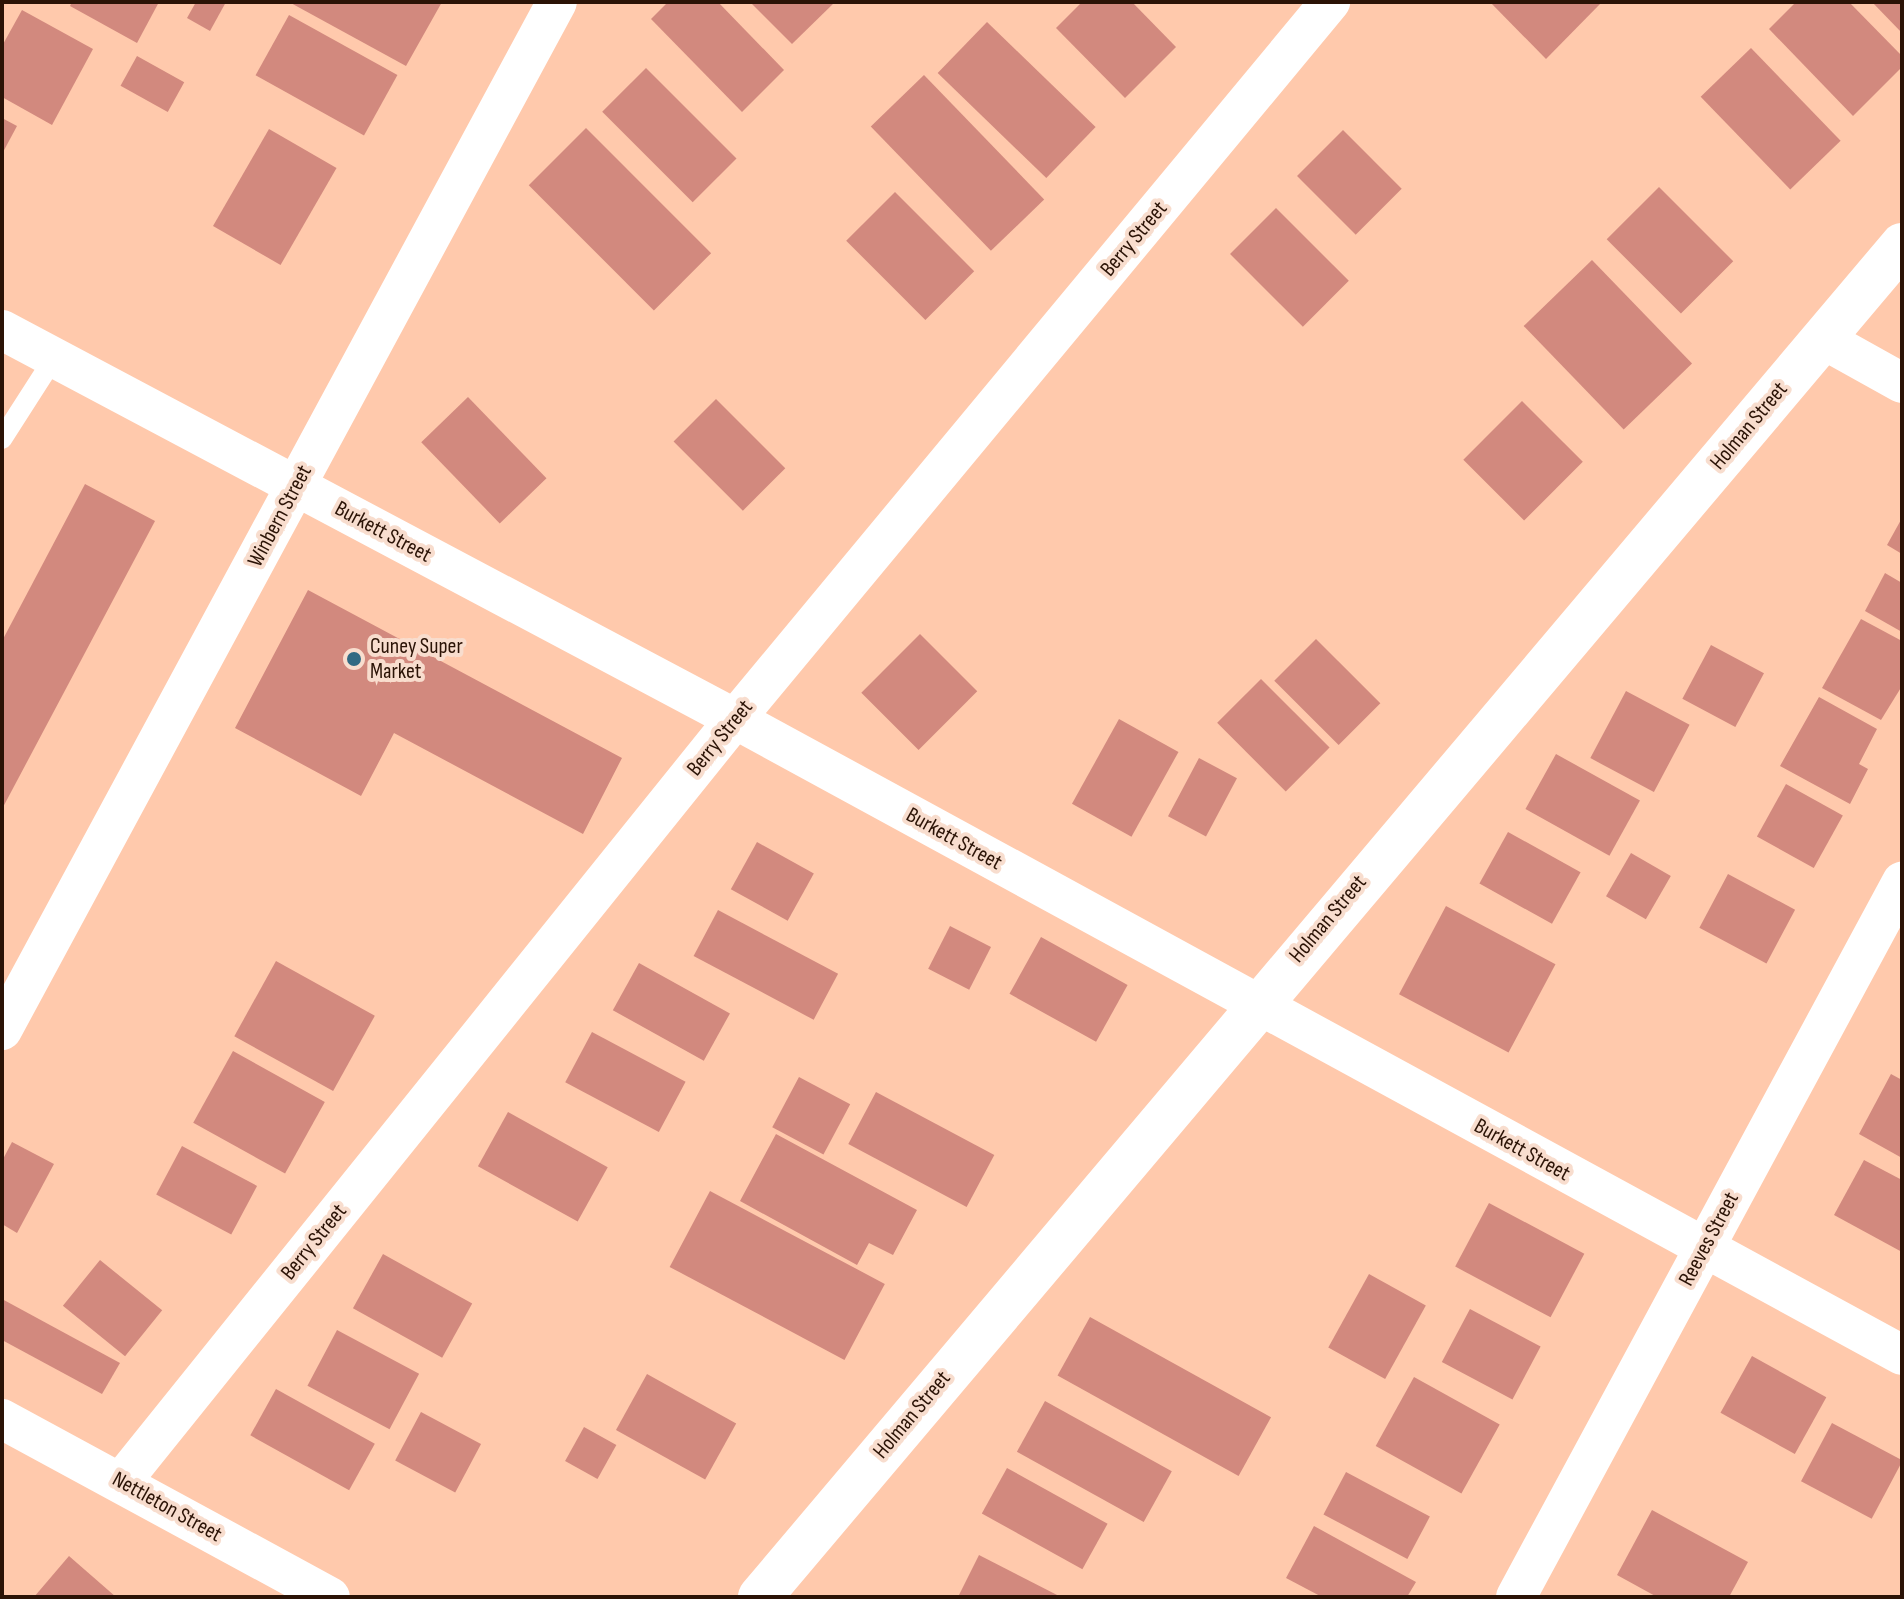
<!DOCTYPE html>
<style>
body{margin:0}
#map{position:relative;width:1904px;height:1599px;overflow:hidden;background:#ffc9ac;font-family:"Sofia Sans Condensed",sans-serif}
div>[style]{position:absolute}
.building>*{inset:0;background:#d2897e;transform-origin:0 0}
.service>*{height:20px;margin:-10px;padding:0 10px;transform-origin:10px;border-radius:10px;background:#fff}
.minor>*{height:40px;margin:-20px;padding:0 20px;transform-origin:20px;border-radius:20px;background:#fff}
.tertiary>*{height:44px;margin:-22px;padding:0 22px;transform-origin:22px;border-radius:22px;background:#fff}
.dots>*{width:22px;height:22px;translate:-50% -50%;box-sizing:border-box;border:4px solid #f8ddce;border-radius:50%}
span{translate:-50% -50%;white-space:nowrap;text-align:center;line-height:1.15;-webkit-text-stroke:8px #f8ddce;paint-order:stroke}
.street-label{font-size:22px;color:#2b1306}
.poi-label{font-size:22px;color:#2b1306}
.left{translate:0 -50%;text-align:left}
.frame{position:absolute;inset:0;border:4px solid #2b1306;pointer-events:none}
</style>
<div id="map">
<div class="building">
<div style="clip-path:polygon(72px 2px,159px 2px,137px 43px,70px 6px)"></div>
<div style="clip-path:polygon(196px 2px,226px 2px,210px 31px,187px 18px)"></div>
<div style="clip-path:polygon(289px 2px,442px 2px,406px 66px)"></div>
<div style="clip-path:polygon(668px 2px,718px 2px,784px 70px,742px 112px,651px 19px)"></div>
<div style="clip-path:polygon(750px 2px,835px 2px,792px 44px)"></div>
<div style="clip-path:polygon(1082px 2px,1132px 2px,1176px 47px,1125px 98px,1056px 28px)"></div>
<div style="clip-path:polygon(1490px 2px,1602px 2px,1546px 59px)"></div>
<div style="clip-path:polygon(1796px 2px,1849px 2px,1902px 56px,1902px 67px,1853px 116px,1769px 29px)"></div>
<div style="clip-path:polygon(1872px 2px,1902px 2px,1902px 33px)"></div>
<div style="clip-path:polygon(22px 10px,93px 49px,52px 125px,2px 97px,2px 46px)"></div>
<div style="left:289px;top:15px;width:124px;height:69px;rotate:29deg"></div>
<div style="left:987px;top:22px;width:151px;height:71px;rotate:44deg"></div>
<div style="left:1751px;top:48px;width:129px;height:70px;rotate:46deg"></div>
<div style="left:137px;top:56px;width:54px;height:34px;rotate:29deg"></div>
<div style="left:646px;top:68px;width:128px;height:62px;rotate:45deg"></div>
<div style="left:924px;top:75px;width:173px;height:74px;rotate:46deg"></div>
<div style="clip-path:polygon(2px 118px,17px 126px,2px 154px)"></div>
<div style="left:586px;top:128px;width:177px;height:81px;rotate:45deg"></div>
<div style="left:269px;top:129px;width:78px;height:112px;rotate:30deg"></div>
<div style="left:1343px;top:130px;width:83px;height:65px;rotate:45deg"></div>
<div style="left:1659px;top:187px;width:105px;height:74px;rotate:45deg"></div>
<div style="left:895px;top:192px;width:112px;height:69px;rotate:45deg"></div>
<div style="left:1276px;top:208px;width:103px;height:65px;rotate:45deg"></div>
<div style="left:1592px;top:260px;width:144px;height:95px;rotate:46deg"></div>
<div style="left:468px;top:397px;width:113px;height:65px;rotate:46deg"></div>
<div style="left:716px;top:399px;width:98px;height:60px;rotate:45deg"></div>
<div style="left:1522px;top:401px;width:86px;height:83px;rotate:45deg"></div>
<div style="clip-path:polygon(85px 484px,155px 521px,2px 809px,2px 641px)"></div>
<div style="clip-path:polygon(1902px 518px,1902px 554px,1887px 545px)"></div>
<div style="clip-path:polygon(1885px 573px,1902px 583px,1902px 632px,1865px 611px)"></div>
<div style="clip-path:polygon(308px 590px,622px 758px,583px 834px,394px 733px,361px 796px,235px 728px)"></div>
<div style="clip-path:polygon(1861px 619px,1902px 641px,1902px 686px,1881px 720px,1822px 688px)"></div>
<div style="left:920px;top:634px;width:81px;height:83px;rotate:45deg"></div>
<div style="left:1316px;top:639px;width:91px;height:59px;rotate:45deg"></div>
<div style="left:1711px;top:645px;width:60px;height:61px;rotate:28deg"></div>
<div style="left:1261px;top:679px;width:97px;height:62px;rotate:45deg"></div>
<div style="left:1626px;top:691px;width:72px;height:76px;rotate:28deg"></div>
<div style="clip-path:polygon(1819px 697px,1877px 729px,1859px 764px,1868px 769px,1850px 804px,1780px 766px)"></div>
<div style="left:1119px;top:719px;width:68px;height:97px;rotate:29deg"></div>
<div style="left:1556px;top:754px;width:96px;height:63px;rotate:29deg"></div>
<div style="left:1199px;top:758px;width:43px;height:66px;rotate:28deg"></div>
<div style="left:1786px;top:784px;width:65px;height:60px;rotate:29deg"></div>
<div style="left:1508px;top:832px;width:83px;height:59px;rotate:29deg"></div>
<div style="left:757px;top:842px;width:65px;height:54px;rotate:29deg"></div>
<div style="left:1631px;top:853px;width:46px;height:50px;rotate:30deg"></div>
<div style="left:1728px;top:874px;width:76px;height:61px;rotate:28deg"></div>
<div style="left:1446px;top:906px;width:124px;height:100px;rotate:28deg"></div>
<div style="left:718px;top:910px;width:136px;height:52px;rotate:28deg"></div>
<div style="left:950px;top:926px;width:46px;height:48px;rotate:27deg"></div>
<div style="left:1041px;top:937px;width:99px;height:65px;rotate:29deg"></div>
<div style="left:276px;top:961px;width:113px;height:86px;rotate:29deg"></div>
<div style="left:639px;top:963px;width:104px;height:54px;rotate:29deg"></div>
<div style="left:592px;top:1032px;width:106px;height:57px;rotate:28deg"></div>
<div style="left:233px;top:1051px;width:105px;height:82px;rotate:29deg"></div>
<div style="clip-path:polygon(1891px 1074px,1902px 1080px,1902px 1158px,1859px 1134px)"></div>
<div style="left:799px;top:1077px;width:58px;height:57px;rotate:28deg"></div>
<div style="left:876px;top:1092px;width:134px;height:59px;rotate:28deg"></div>
<div style="left:508px;top:1112px;width:114px;height:62px;rotate:29deg"></div>
<div style="clip-path:polygon(776px 1134px,917px 1210px,893px 1255px,869px 1243px,857px 1265px,740px 1201px)"></div>
<div style="clip-path:polygon(12px 1142px,54px 1164px,17px 1233px,2px 1224px,2px 1161px)"></div>
<div style="left:182px;top:1146px;width:85px;height:55px;rotate:28deg"></div>
<div style="clip-path:polygon(1864px 1160px,1902px 1180px,1902px 1252px,1834px 1215px)"></div>
<div style="left:710px;top:1191px;width:198px;height:86px;rotate:28deg"></div>
<div style="left:1489px;top:1203px;width:108px;height:72px;rotate:28deg"></div>
<div style="left:383px;top:1254px;width:102px;height:62px;rotate:29deg"></div>
<div style="left:100px;top:1260px;width:80px;height:59px;rotate:39deg"></div>
<div style="left:1369px;top:1274px;width:65px;height:84px;rotate:29deg"></div>
<div style="clip-path:polygon(2px 1299px,120px 1363px,102px 1394px,2px 1340px)"></div>
<div style="left:1470px;top:1309px;width:80px;height:60px;rotate:28deg"></div>
<div style="left:1090px;top:1317px;width:207px;height:67px;rotate:29deg"></div>
<div style="left:337px;top:1330px;width:93px;height:63px;rotate:28deg"></div>
<div style="left:1752px;top:1356px;width:85px;height:65px;rotate:29deg"></div>
<div style="left:647px;top:1374px;width:102px;height:64px;rotate:29deg"></div>
<div style="left:1414px;top:1377px;width:98px;height:79px;rotate:29deg"></div>
<div style="left:276px;top:1389px;width:113px;height:53px;rotate:29deg"></div>
<div style="left:1045px;top:1401px;width:145px;height:58px;rotate:29deg"></div>
<div style="left:421px;top:1412px;width:68px;height:55px;rotate:28deg"></div>
<div style="left:1832px;top:1423px;width:80px;height:66px;rotate:28deg"></div>
<div style="left:584px;top:1427px;width:37px;height:39px;rotate:29deg"></div>
<div style="left:1007px;top:1468px;width:115px;height:52px;rotate:29deg"></div>
<div style="left:1346px;top:1472px;width:95px;height:48px;rotate:28deg"></div>
<div style="clip-path:polygon(1652px 1510px,1748px 1562px,1729px 1597px,1657px 1597px,1617px 1575px)"></div>
<div style="clip-path:polygon(1314px 1526px,1416px 1582px,1407px 1597px,1322px 1597px,1286px 1578px)"></div>
<div style="clip-path:polygon(979px 1555px,1061px 1597px,958px 1597px)"></div>
<div style="clip-path:polygon(69px 1556px,116px 1597px,34px 1597px)"></div>
</div>
<div class="service">
<div style="left:2px;top:439px;width:96px;rotate:-57.3deg"></div>
</div>
<div class="minor">
<div style="left:2px;top:330px;width:830px;rotate:27.95deg"></div>
<div style="left:735px;top:719px;width:1329px;rotate:28.59deg"></div>
<div style="left:1823px;top:339px;width:90px;rotate:29.1deg"></div>
<div style="left:2px;top:1030px;width:1168px;rotate:-61.64deg"></div>
<div style="left:2px;top:1419px;width:373px;rotate:28.5deg"></div>
<div style="left:121px;top:1482px;width:979px;rotate:-51.18deg"></div>
<div style="left:735px;top:719px;width:932px;rotate:-50.31deg"></div>
<div style="left:1516px;top:1597px;width:813px;rotate:-61.64deg"></div>
</div>
<div class="tertiary">
<div style="left:760px;top:1597px;width:1770px;rotate:-49.81deg"></div>
</div>
<div class="dots">
<div style="left:354px;top:659px;background:#316a83"></div>
</div>
<div class="street-label">
<span style="left:1134px;top:239px;rotate:-50deg">Berry Street</span>
<span style="left:1749px;top:426px;rotate:-50deg">Holman Street</span>
<span style="left:280px;top:516px;rotate:-62deg">Winbern Street</span>
<span style="left:383px;top:532px;rotate:28deg">Burkett Street</span>
<span style="left:720px;top:738px;rotate:-51deg">Berry Street</span>
<span style="left:954px;top:839px;rotate:29deg">Burkett Street</span>
<span style="left:1328px;top:919px;rotate:-50deg">Holman Street</span>
<span style="left:1522px;top:1150px;rotate:29deg">Burkett Street</span>
<span style="left:1709px;top:1239px;rotate:-62deg">Reeves Street</span>
<span style="left:314px;top:1242px;rotate:-51deg">Berry Street</span>
<span style="left:912px;top:1415px;rotate:-50deg">Holman Street</span>
<span style="left:167px;top:1507px;rotate:29deg">Nettleton Street</span>
</div>
<div class="poi-label">
<span class="left" style="left:370px;top:659px">Cuney Super<br>Market</span>
</div>
<div class="frame"></div>
</div>
